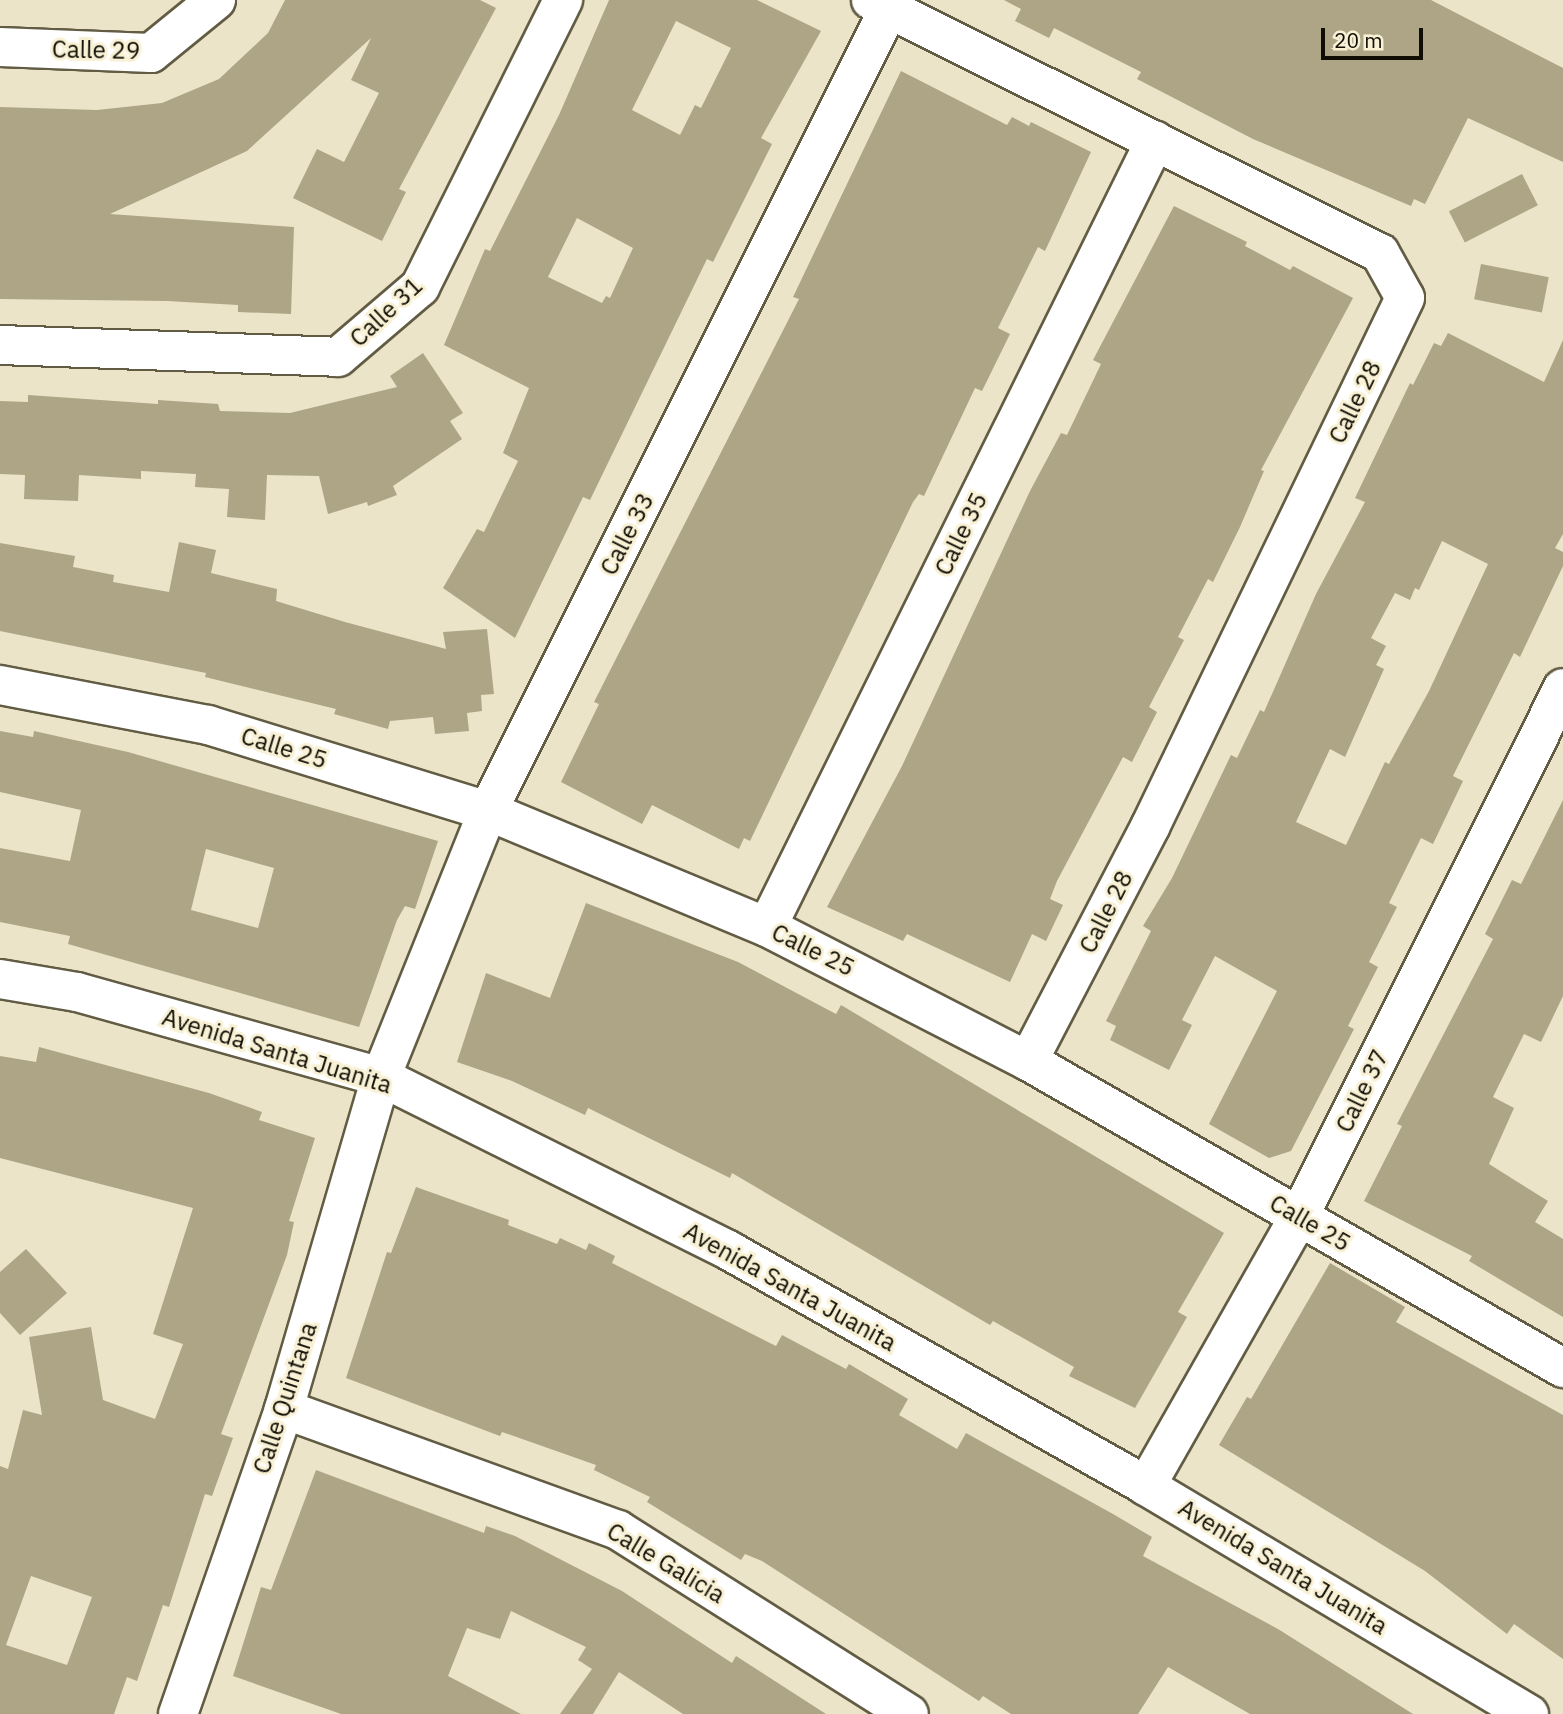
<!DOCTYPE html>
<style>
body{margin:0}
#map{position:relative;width:1563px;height:1714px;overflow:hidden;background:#ebe4c8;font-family:"IBM Plex Sans",sans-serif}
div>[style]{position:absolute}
.building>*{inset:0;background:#ada585;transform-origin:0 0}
.roads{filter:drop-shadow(2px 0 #625c44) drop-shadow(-2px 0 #625c44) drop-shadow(0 2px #625c44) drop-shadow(0 -2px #625c44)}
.minor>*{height:38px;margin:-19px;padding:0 19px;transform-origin:19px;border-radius:19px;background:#fff}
.tertiary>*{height:38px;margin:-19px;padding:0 19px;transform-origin:19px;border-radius:19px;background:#fff}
span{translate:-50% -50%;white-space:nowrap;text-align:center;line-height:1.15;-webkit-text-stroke:6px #f9f1d5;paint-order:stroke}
.street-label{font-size:24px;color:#100e05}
.scale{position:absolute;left:1321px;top:28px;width:102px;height:32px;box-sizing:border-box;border:4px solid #100e05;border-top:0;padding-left:9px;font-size:21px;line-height:24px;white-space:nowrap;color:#100e05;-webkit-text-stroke:5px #f9f1d5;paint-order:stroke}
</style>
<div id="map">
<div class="building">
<div style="clip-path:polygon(285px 0,480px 0,496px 8px,399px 189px,406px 192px,382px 241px,293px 198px,317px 149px,344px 162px,379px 93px,351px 80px,371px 38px,247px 151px,110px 214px,294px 227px,291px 314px,238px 312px,238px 305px,167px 301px,0 299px,0 107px,97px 110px,162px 103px,219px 79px,268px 33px)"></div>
<div style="clip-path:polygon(evenodd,609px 0,757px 0,821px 31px,761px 138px,772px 144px,713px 262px,707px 259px,590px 500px,583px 497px,515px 638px,443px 588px,477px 529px,484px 532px,518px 461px,503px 453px,529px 388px,444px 345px,485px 249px,490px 251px,559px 115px,609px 0,676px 21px,731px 48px,701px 108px,695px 105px,680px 135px,632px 110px,676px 21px,609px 0,577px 218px,633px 248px,610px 298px,606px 296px,602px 303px,548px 277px,577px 218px)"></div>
<div style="clip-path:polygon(1004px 0,1431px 0,1563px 68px,1563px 162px,1468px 118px,1425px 204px,1414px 199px,1411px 206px,1253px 139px,1137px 79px,1141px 72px,1054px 28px,1049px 38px,1015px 21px,1021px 9px)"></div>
<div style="clip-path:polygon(901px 71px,1007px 125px,1012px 117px,1029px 126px,1031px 122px,1091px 152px,1045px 251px,1038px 247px,998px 328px,1010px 334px,982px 391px,975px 388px,924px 496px,919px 494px,913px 502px,750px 841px,744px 838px,739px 849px,652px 805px,642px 824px,561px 782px,599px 704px,594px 702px,799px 299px,793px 297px)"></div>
<div style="left:1522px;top:174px;width:35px;height:82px;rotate:63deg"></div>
<div style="clip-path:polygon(1174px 206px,1247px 242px,1245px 246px,1290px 270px,1293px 266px,1353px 298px,1261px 470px,1264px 471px,1240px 527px,1213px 582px,1208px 579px,1178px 637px,1184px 640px,1149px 707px,1157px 712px,1132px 762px,1123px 757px,1057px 881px,1050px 899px,1063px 905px,1046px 941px,1032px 934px,1010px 982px,907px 934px,903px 941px,827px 907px,902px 766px,1030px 491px,1061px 433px,1067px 435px,1101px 364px,1093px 360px)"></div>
<div style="left:1481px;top:264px;width:69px;height:36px;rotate:11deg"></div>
<div style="clip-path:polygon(evenodd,1448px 333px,1544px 382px,1563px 340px,1563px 534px,1555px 548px,1563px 552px,1563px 566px,1520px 657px,1514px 653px,1453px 776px,1463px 781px,1433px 844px,1421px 838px,1389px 903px,1397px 907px,1369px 962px,1378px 967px,1348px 1026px,1354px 1029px,1291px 1151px,1269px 1158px,1209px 1124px,1277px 991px,1215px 956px,1182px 1020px,1192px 1025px,1169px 1070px,1110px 1040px,1116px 1026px,1106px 1021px,1151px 931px,1143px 926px,1172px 878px,1231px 755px,1237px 758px,1260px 710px,1264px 712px,1316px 594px,1365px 502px,1355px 498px,1410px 383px,1413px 385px,1434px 343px,1441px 346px,1448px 333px,1442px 541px,1488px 564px,1429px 691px,1389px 764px,1385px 762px,1346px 845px,1296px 822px,1330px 749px,1345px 757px,1384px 669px,1376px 665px,1386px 646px,1371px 638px,1395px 593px,1410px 600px,1415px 588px,1419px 590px,1442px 541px)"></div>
<div style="clip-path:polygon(423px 353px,463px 413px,450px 421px,462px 439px,393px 486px,397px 495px,368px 506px,367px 502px,328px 514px,319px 476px,267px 475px,265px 520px,227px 517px,229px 489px,195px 487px,196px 474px,141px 471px,141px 479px,79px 475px,78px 501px,24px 499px,25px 475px,0 474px,0 401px,28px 402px,28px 395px,158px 404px,158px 400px,218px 404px,220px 411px,290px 413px,397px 387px,390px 376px)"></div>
<div style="clip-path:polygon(179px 542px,216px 550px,211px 573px,277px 589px,276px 601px,345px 622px,446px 649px,443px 632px,487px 629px,494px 694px,481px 695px,482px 711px,467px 713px,469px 731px,435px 734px,433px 717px,390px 721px,388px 729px,334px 714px,336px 709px,205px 677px,206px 673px,0 631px,0 543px,75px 556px,73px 567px,114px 575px,113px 582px,169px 592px)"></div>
<div style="clip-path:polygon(evenodd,0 731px,33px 737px,34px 731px,128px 752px,438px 841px,415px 909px,405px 906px,397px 920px,359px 1027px,68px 944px,70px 936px,0 922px,0 848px,70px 861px,81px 810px,0 792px,0 731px,206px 849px,274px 868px,258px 928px,191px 910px,206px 849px)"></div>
<div style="clip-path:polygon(1563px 800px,1563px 996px,1541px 1042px,1524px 1034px,1493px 1097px,1514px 1108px,1489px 1164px,1548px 1201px,1535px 1222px,1563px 1239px,1563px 1317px,1469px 1261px,1472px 1256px,1364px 1201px,1402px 1126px,1397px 1124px,1493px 939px,1485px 934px,1512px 880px,1521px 884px)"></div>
<div style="clip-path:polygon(586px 903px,738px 962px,836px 1014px,841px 1005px,1224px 1233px,1178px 1312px,1187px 1317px,1135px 1408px,1069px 1376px,1074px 1367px,993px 1321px,990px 1325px,732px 1173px,730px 1178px,588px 1108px,585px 1115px,512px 1081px,457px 1062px,486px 973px,550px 998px)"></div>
<div style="clip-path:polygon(evenodd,39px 1047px,209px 1093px,262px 1112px,259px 1120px,315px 1138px,289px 1221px,294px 1222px,287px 1255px,221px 1434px,233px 1438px,212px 1496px,205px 1494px,169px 1607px,163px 1605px,137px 1681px,127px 1677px,114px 1714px,0 1714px,0 1466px,8px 1469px,23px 1410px,42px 1415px,29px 1337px,91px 1327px,103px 1400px,155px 1419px,183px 1344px,153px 1334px,193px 1208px,0 1158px,0 1056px,36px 1062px,39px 1047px,31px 1576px,92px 1597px,67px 1665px,6px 1645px,31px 1576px)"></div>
<div style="clip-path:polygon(416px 1187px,509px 1220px,508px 1225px,557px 1244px,560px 1238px,586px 1250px,589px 1243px,615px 1256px,612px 1263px,776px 1346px,782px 1335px,846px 1369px,849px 1364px,908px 1399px,899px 1415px,957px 1449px,966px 1433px,1113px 1514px,1152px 1537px,1143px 1556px,1278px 1629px,1413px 1714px,1250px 1714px,1168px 1667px,1138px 1714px,1011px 1714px,983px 1696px,979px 1701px,762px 1561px,745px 1554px,741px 1560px,647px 1502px,650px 1497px,594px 1470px,596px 1465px,502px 1432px,500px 1436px,346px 1378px,387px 1252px,391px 1253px)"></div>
<div style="clip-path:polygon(26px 1249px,67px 1293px,20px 1335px,0 1313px,0 1272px)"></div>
<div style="clip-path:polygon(1330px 1263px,1405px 1307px,1396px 1322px,1563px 1415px,1563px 1659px,1514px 1624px,1507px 1634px,1425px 1571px,1219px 1445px,1247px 1397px,1251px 1399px)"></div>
<div style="clip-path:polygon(316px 1470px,484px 1533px,486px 1526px,515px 1536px,622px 1591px,732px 1663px,736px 1656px,826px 1714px,683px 1714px,619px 1672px,593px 1714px,560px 1714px,592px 1669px,578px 1660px,586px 1647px,511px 1611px,500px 1639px,467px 1628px,448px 1676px,521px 1714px,341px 1714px,233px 1676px,261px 1587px,271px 1590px)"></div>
</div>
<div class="roads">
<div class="minor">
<div style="left:871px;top:0;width:568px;rotate:26.43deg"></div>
<div style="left:1380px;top:253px;width:51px;rotate:60.9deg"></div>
<div style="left:1405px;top:298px;width:587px;rotate:115.74deg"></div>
<div style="left:1150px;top:827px;width:264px;rotate:117.5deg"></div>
<div style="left:0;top:47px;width:151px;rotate:2.3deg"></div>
<div style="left:151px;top:53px;width:84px;rotate:-39.2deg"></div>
<div style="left:0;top:345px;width:338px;rotate:2deg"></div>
<div style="left:338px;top:357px;width:108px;rotate:-40.5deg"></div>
<div style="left:420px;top:287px;width:321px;rotate:-63.5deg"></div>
<div style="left:0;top:685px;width:212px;rotate:10.9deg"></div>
<div style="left:208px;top:725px;width:293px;rotate:17.1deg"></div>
<div style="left:488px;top:811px;width:302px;rotate:22.6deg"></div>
<div style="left:767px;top:927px;width:293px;rotate:27.2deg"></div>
<div style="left:1028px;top:1061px;width:617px;rotate:29.85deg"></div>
<div style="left:767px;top:927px;width:877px;rotate:-63.73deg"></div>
<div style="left:284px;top:1409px;width:355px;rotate:19.9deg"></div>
<div style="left:618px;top:1530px;width:344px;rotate:32.3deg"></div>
<div style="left:178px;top:1714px;width:323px;rotate:-70.8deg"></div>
<div style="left:284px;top:1409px;width:346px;rotate:-73.7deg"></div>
<div style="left:381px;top:1077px;width:287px;rotate:-68.1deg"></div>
<div style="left:488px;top:811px;width:907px;rotate:-63.46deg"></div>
</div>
<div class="tertiary">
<div style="left:0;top:979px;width:78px;rotate:9.6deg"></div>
<div style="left:77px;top:992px;width:316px;rotate:15.6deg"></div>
<div style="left:381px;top:1077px;width:388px;rotate:26.5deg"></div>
<div style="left:728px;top:1250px;width:480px;rotate:29.4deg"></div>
<div style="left:1146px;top:1486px;width:446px;rotate:30.8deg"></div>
<div style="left:1146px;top:1486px;width:309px;rotate:-60.4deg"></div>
<div style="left:1299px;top:1217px;width:591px;rotate:-63.48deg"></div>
</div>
</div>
<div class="street-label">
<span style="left:96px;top:50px;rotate:1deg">Calle 29</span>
<span style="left:386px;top:312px;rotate:-43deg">Calle 31</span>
<span style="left:1355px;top:402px;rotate:-64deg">Calle 28</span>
<span style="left:627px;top:534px;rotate:-63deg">Calle 33</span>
<span style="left:961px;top:534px;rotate:-64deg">Calle 35</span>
<span style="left:284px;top:748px;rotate:17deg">Calle 25</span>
<span style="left:1106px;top:912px;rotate:-63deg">Calle 28</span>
<span style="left:813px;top:950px;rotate:26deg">Calle 25</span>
<span style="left:277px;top:1051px;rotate:17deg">Avenida Santa Juanita</span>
<span style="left:1362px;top:1091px;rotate:-64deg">Calle 37</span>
<span style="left:1310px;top:1223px;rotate:30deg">Calle 25</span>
<span style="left:790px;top:1287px;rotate:29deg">Avenida Santa Juanita</span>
<span style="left:285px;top:1398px;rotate:-72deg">Calle Quintana</span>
<span style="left:666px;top:1563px;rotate:31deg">Calle Galicia</span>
<span style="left:1283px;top:1567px;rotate:31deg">Avenida Santa Juanita</span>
</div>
<div class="scale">20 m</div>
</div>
